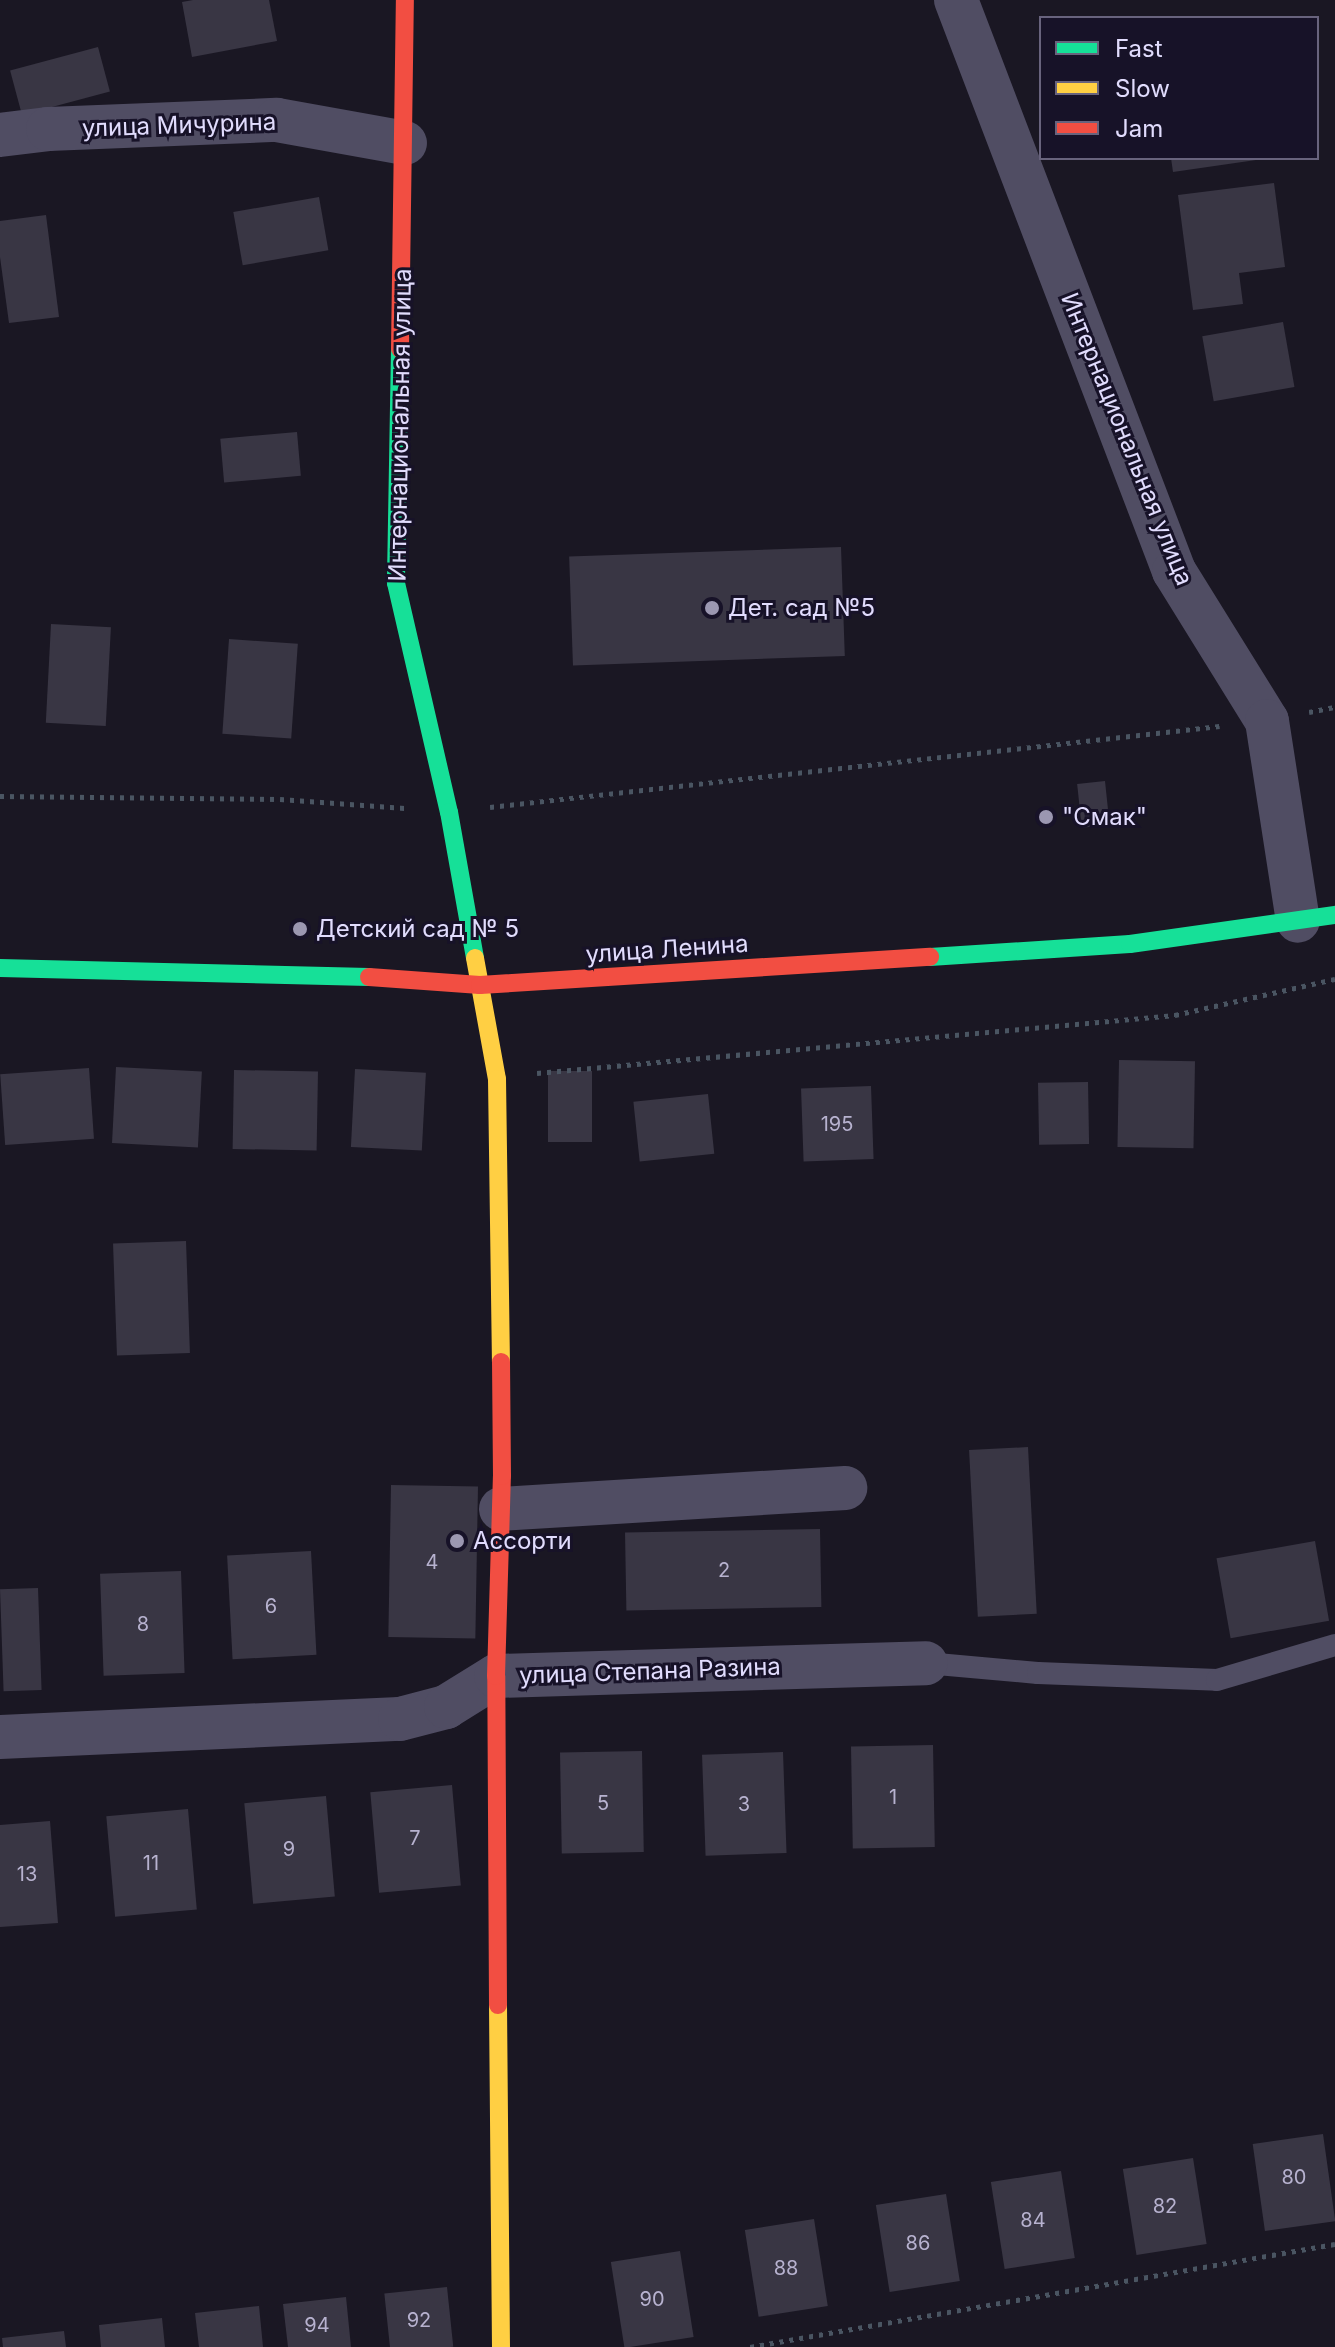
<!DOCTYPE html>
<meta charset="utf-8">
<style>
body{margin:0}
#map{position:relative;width:1335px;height:2347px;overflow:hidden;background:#1a1723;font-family:Inter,sans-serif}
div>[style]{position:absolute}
.building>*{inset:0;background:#393644;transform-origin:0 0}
.path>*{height:5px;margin-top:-2.5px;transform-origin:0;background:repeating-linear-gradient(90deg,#4a5562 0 4px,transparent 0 10px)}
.lane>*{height:22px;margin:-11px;padding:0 11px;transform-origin:11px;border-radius:11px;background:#504d63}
.street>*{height:44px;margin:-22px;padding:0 22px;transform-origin:22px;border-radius:22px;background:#504d63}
.fast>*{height:18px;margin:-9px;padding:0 9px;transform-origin:9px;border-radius:9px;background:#16e098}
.slow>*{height:18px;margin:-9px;padding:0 9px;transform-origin:9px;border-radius:9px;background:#ffcf43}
.jam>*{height:18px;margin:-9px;padding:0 9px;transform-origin:9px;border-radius:9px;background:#f24e42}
.dots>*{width:22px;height:22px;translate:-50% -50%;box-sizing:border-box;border:4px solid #171228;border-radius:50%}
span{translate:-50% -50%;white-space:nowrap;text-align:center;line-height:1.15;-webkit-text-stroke:6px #171228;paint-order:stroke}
.number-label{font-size:20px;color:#b7b2cf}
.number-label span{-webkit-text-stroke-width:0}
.street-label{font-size:24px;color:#e1dcfd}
.poi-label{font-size:24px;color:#e1dcfd}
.left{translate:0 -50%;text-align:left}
.legend{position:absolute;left:1039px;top:16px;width:280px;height:144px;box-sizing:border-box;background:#171228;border:2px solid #68637d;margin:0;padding:10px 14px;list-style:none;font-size:24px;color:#e1dcfd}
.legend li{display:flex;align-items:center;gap:16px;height:40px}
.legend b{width:40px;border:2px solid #68637d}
</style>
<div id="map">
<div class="building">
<div style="clip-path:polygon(193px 0,269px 0,277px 41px,192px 57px,182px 2px)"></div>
<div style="left:98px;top:47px;width:46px;height:91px;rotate:75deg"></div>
<div style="clip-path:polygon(1171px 158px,1256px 158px,1256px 160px,1173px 172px)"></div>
<div style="clip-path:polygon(1274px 183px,1285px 267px,1239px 273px,1243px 304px,1193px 310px,1178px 195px)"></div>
<div style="left:319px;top:197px;width:54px;height:87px;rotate:80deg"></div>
<div style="clip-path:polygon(46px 215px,59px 317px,9px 323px,0 257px,0 221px)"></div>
<div style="left:1283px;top:322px;width:66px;height:82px;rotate:80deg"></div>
<div style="left:297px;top:432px;width:44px;height:77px;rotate:85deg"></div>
<div style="left:841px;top:547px;width:109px;height:272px;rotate:88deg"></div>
<div style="left:51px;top:624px;width:60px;height:99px;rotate:3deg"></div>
<div style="left:229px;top:639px;width:69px;height:95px;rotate:4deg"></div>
<div style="left:1105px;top:781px;width:44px;height:28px;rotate:84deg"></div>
<div style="left:1119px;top:1060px;width:76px;height:87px;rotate:1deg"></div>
<div style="left:116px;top:1067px;width:86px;height:76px;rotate:3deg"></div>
<div style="left:89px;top:1068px;width:71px;height:89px;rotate:86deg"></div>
<div style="left:355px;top:1069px;width:71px;height:78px;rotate:3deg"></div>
<div style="left:234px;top:1070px;width:84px;height:79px;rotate:1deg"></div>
<div style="left:548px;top:1071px;width:44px;height:71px"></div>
<div style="left:1088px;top:1082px;width:62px;height:50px;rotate:89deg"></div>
<div style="left:871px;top:1086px;width:73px;height:70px;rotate:88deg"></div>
<div style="left:708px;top:1094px;width:60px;height:75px;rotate:84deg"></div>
<div style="left:186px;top:1241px;width:112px;height:73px;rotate:88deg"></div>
<div style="left:1028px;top:1447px;width:167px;height:59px;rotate:87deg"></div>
<div style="left:391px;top:1485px;width:87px;height:152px;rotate:1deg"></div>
<div style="left:820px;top:1529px;width:78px;height:195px;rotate:89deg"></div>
<div style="left:1315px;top:1541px;width:81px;height:100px;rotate:80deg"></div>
<div style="left:311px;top:1551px;width:104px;height:84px;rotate:87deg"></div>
<div style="left:181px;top:1571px;width:102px;height:81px;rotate:88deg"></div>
<div style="left:38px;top:1588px;width:102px;height:38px;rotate:88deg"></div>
<div style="left:933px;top:1745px;width:102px;height:82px;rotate:89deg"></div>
<div style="left:642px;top:1751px;width:101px;height:82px;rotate:89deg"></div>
<div style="left:783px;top:1752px;width:101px;height:81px;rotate:88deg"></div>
<div style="left:452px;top:1785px;width:101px;height:82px;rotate:85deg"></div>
<div style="left:326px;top:1796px;width:101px;height:82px;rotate:85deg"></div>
<div style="left:188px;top:1809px;width:101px;height:82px;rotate:85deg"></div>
<div style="clip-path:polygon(50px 1821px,58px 1923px,0 1927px,0 1825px)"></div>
<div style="left:1323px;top:2134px;width:88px;height:71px;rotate:82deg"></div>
<div style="left:1193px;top:2158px;width:87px;height:71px;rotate:81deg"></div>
<div style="left:1061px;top:2171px;width:88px;height:71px;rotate:81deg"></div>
<div style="left:946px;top:2194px;width:88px;height:71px;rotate:81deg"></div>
<div style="left:814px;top:2219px;width:88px;height:70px;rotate:81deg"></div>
<div style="left:680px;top:2251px;width:87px;height:70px;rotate:81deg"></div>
<div style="left:447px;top:2287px;width:60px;height:63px;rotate:84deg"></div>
<div style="clip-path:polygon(346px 2297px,351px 2347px,288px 2347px,283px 2304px)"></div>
<div style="clip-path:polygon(259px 2306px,263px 2347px,199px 2347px,195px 2313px)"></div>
<div style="clip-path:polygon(162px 2318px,165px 2347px,101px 2347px,99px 2325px)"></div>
<div style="clip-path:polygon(64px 2331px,66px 2347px,3px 2347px,2px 2338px)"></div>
</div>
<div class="path">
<div style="left:1309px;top:712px;width:26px;rotate:-11deg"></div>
<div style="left:0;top:796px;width:280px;rotate:0.6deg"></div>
<div style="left:280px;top:799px;width:125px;rotate:4.1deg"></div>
<div style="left:490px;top:807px;width:734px;rotate:-6.33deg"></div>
<div style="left:537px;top:1073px;width:641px;rotate:-5.19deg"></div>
<div style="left:1175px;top:1015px;width:164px;rotate:-12.7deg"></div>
<div style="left:750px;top:2347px;width:594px;rotate:-9.99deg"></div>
</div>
<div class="lane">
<div style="left:926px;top:1663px;width:112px;rotate:5.1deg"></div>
<div style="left:1038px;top:1673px;width:179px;rotate:2.2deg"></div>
<div style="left:1217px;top:1680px;width:123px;rotate:-16.5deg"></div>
</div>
<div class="street">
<div style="left:956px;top:0;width:611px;rotate:69.1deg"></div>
<div style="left:1174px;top:571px;width:176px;rotate:58.2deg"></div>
<div style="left:1267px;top:721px;width:202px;rotate:81.2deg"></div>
<div style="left:0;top:135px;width:48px;rotate:-7.1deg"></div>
<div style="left:48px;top:129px;width:229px;rotate:-2.3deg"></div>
<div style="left:277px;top:120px;width:130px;rotate:10.2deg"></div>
<div style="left:501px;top:1509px;width:345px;rotate:-3.5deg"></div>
<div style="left:0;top:1737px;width:400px;rotate:-2.6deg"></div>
<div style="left:400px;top:1719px;width:48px;rotate:-14.6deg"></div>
<div style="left:446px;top:1707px;width:59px;rotate:-31.8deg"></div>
<div style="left:496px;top:1676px;width:430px;rotate:-1.7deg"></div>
</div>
<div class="fast">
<div style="left:400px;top:349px;width:234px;rotate:91deg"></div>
<div style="left:396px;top:583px;width:235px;rotate:77deg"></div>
<div style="left:449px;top:812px;width:148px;rotate:79.9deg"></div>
<div style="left:930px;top:957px;width:200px;rotate:-3.7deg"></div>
<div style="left:1130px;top:944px;width:207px;rotate:-8.1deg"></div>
<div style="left:0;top:968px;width:369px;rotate:1.4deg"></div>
</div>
<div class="slow">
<div style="left:475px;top:958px;width:123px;rotate:79.7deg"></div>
<div style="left:497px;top:1079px;width:283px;rotate:89.2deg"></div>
<div style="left:498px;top:2005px;width:342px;rotate:89.5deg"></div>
</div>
<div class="jam">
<div style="left:400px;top:349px;width:349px;rotate:-89.2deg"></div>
<div style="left:369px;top:977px;width:111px;rotate:4.1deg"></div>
<div style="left:480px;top:985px;width:451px;rotate:-3.6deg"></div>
<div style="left:498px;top:2005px;width:329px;rotate:-90.3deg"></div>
<div style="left:496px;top:1676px;width:200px;rotate:-88.3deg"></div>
<div style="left:502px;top:1476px;width:114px;rotate:-90.5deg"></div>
</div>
<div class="dots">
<div style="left:712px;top:608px;background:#9b97b1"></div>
<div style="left:1046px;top:817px;background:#9b97b1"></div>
<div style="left:300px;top:929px;background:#9b97b1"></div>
<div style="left:457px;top:1541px;background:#9b97b1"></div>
</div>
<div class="number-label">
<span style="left:837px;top:1124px">195</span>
<span style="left:432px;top:1562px">4</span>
<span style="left:724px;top:1570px">2</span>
<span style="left:271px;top:1606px">6</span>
<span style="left:143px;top:1624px">8</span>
<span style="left:893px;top:1797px">1</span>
<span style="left:603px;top:1803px">5</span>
<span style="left:744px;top:1804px">3</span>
<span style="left:415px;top:1838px">7</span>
<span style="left:289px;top:1849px">9</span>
<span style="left:151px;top:1863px">11</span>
<span style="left:27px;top:1874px">13</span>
<span style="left:1294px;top:2177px">80</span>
<span style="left:1165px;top:2206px">82</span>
<span style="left:1033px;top:2220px">84</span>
<span style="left:918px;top:2243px">86</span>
<span style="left:786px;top:2268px">88</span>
<span style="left:652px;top:2299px">90</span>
<span style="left:419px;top:2320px">92</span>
<span style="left:317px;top:2325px">94</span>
</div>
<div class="street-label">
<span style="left:179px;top:125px;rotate:-2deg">улица Мичурина</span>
<span style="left:400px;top:425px;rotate:-89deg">Интернациональная улица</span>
<span style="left:1127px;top:439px;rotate:68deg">Интернациональная улица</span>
<span style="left:667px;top:949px;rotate:-4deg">улица Ленина</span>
<span style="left:650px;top:1671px;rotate:-2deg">улица Степана Разина</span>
</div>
<div class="poi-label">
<span class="left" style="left:728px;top:608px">Дет. сад №5</span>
<span class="left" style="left:1062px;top:817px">"Смак"</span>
<span class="left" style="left:316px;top:929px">Детский сад № 5</span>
<span class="left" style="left:473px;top:1541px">Ассорти</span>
</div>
<ul class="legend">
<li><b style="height:10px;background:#16e098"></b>Fast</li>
<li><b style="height:10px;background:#ffcf43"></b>Slow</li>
<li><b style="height:10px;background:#f24e42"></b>Jam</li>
</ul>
</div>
